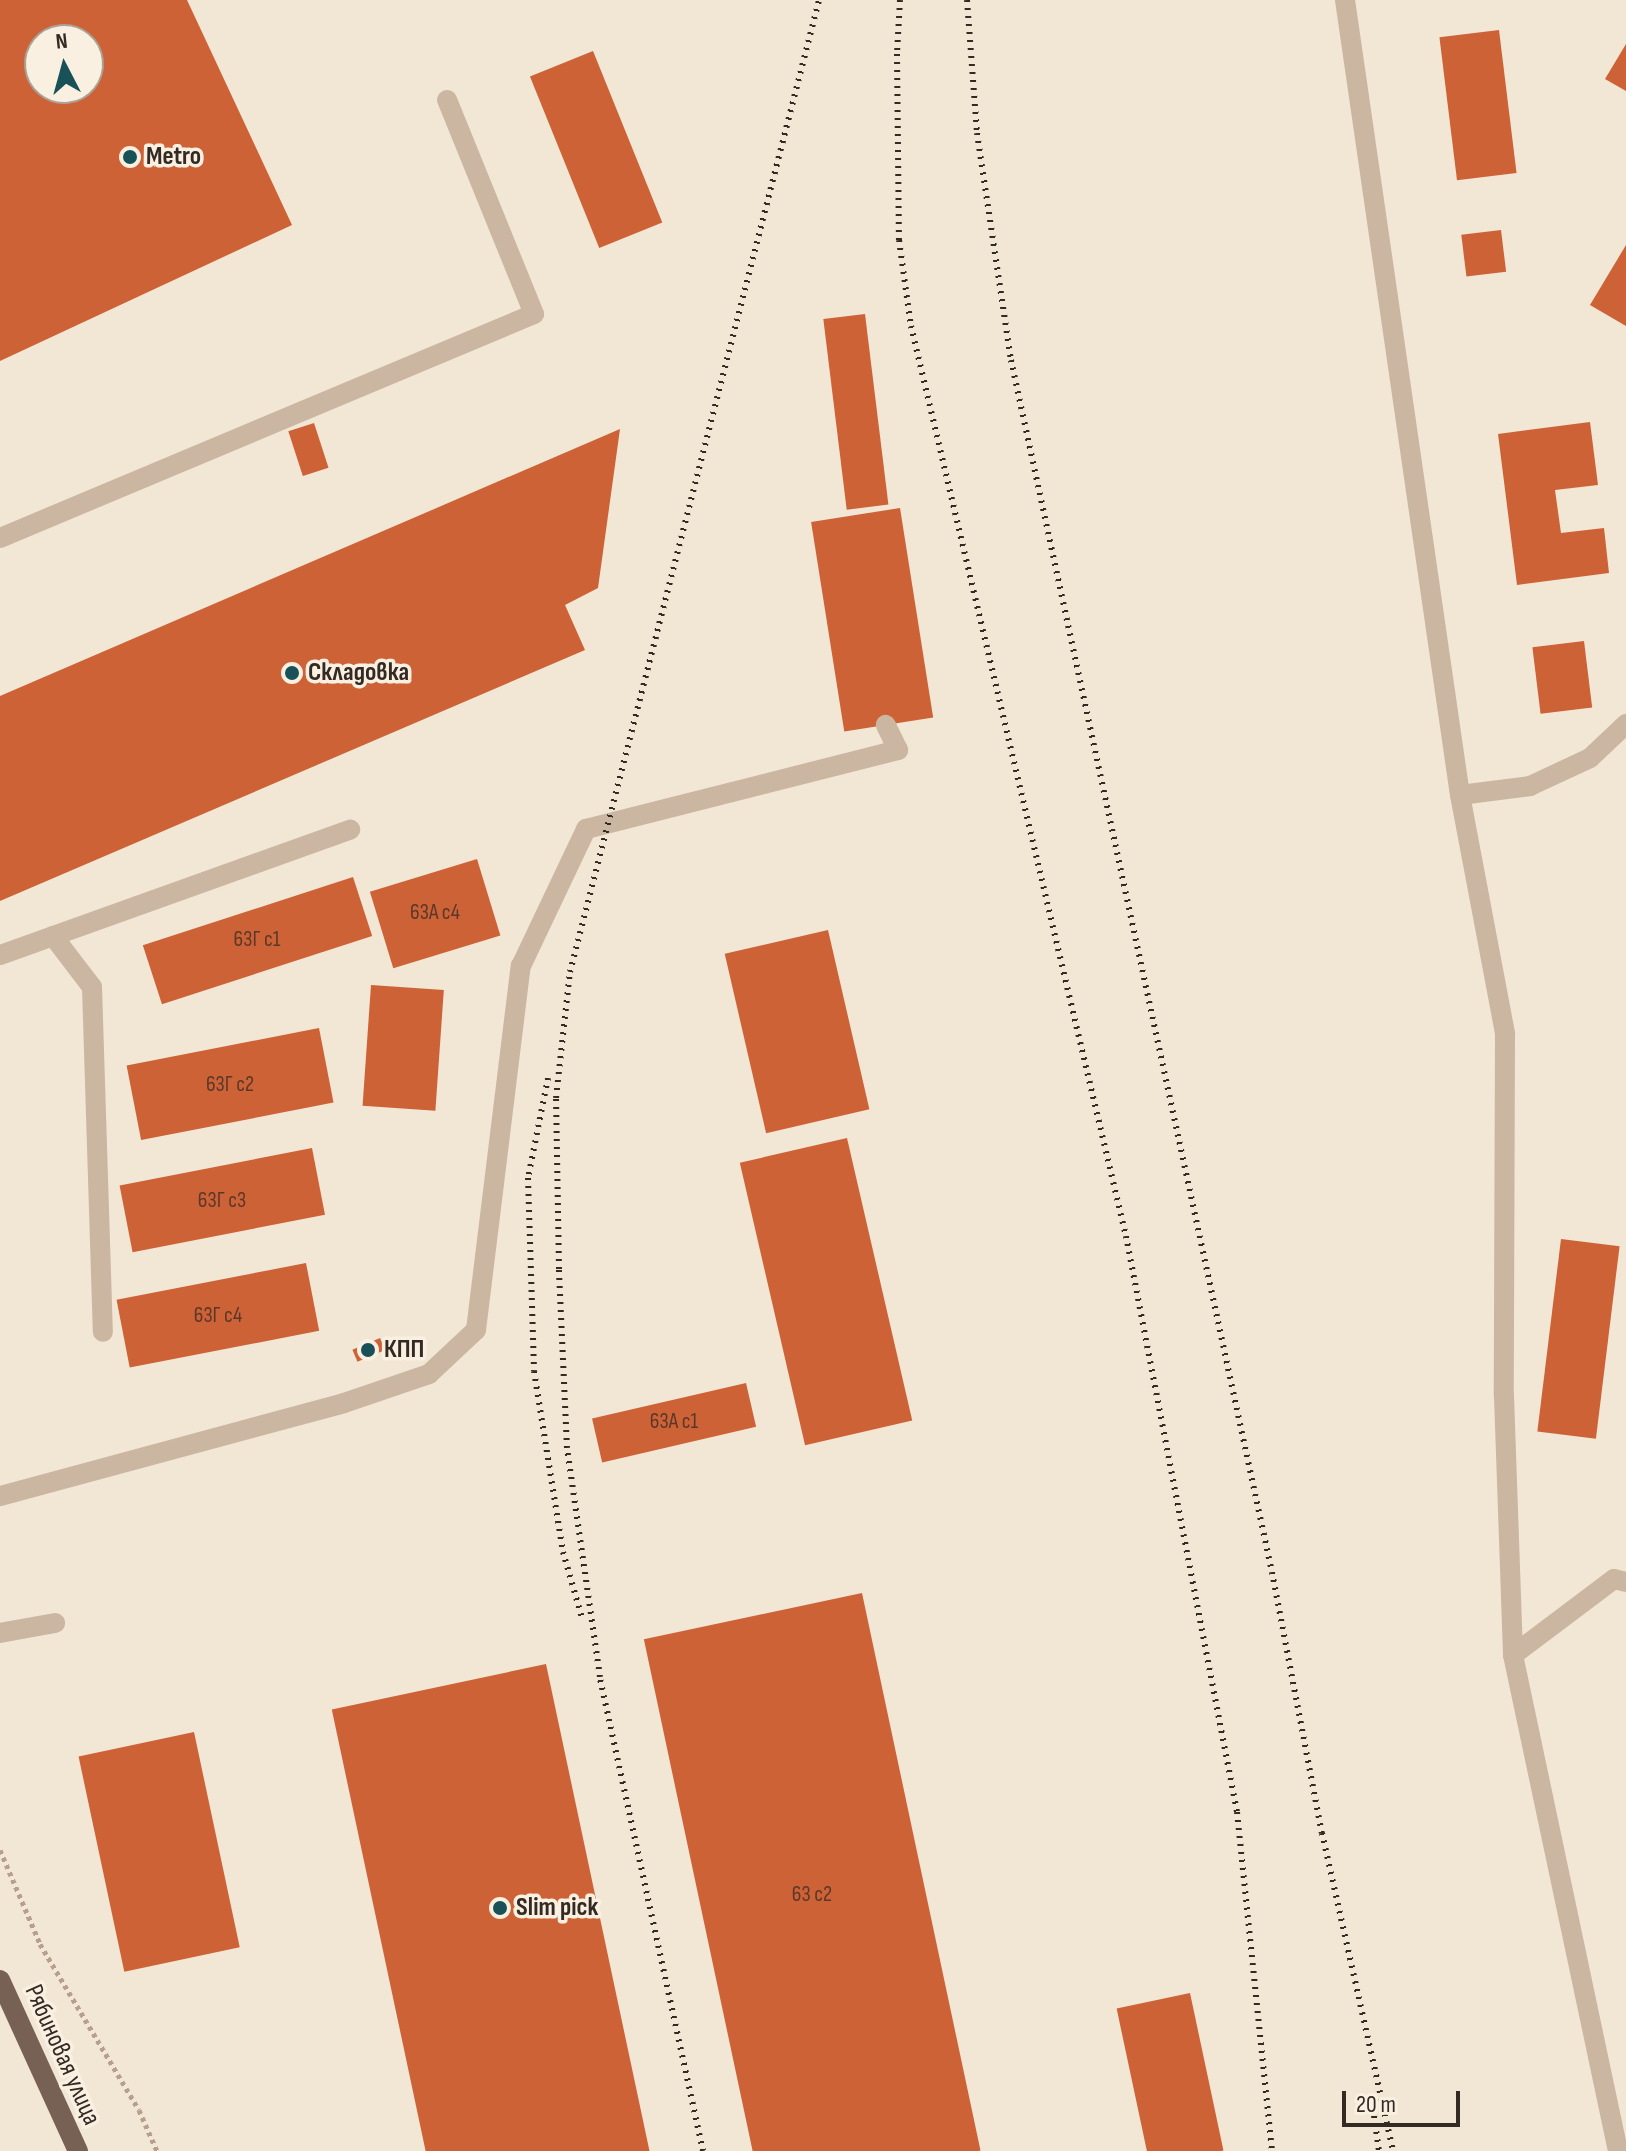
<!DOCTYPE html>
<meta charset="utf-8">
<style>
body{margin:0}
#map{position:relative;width:1626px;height:2151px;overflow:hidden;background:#f2e6d5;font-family:"Sofia Sans Condensed",sans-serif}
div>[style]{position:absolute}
.building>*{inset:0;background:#ce6237;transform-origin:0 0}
.path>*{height:5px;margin-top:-2.5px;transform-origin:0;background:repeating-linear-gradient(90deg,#b6a08b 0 4px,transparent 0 8px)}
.minor>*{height:20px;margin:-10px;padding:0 10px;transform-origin:10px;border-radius:10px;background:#cab6a1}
.major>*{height:20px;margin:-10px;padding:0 10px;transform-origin:10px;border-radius:10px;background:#776154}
.rail>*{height:6px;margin-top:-3px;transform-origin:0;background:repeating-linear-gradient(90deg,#342a24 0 2px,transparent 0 8px)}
.dots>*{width:22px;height:22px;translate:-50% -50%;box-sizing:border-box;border:4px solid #faf0e1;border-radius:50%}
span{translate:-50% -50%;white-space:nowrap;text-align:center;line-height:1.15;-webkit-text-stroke:7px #faf0e1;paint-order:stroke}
.number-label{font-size:22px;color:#5a3829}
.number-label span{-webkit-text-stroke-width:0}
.poi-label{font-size:26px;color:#342a24;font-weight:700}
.left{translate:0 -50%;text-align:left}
.street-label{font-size:26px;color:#342a24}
.north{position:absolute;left:24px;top:24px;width:80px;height:80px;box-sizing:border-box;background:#faf0e1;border:2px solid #aba195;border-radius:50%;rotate:354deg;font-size:22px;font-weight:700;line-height:32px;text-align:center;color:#342a24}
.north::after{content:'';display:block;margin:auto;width:28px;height:36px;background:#185158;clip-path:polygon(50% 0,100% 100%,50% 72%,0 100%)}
.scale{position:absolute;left:1342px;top:2091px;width:118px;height:36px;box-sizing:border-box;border:4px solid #342a24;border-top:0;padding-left:10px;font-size:24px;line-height:28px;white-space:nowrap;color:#342a24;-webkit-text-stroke:6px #faf0e1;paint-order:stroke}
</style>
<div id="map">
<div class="building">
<div style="clip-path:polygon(evenodd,0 0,187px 0,292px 225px,0 361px,0 0,40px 40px,88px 40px,88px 88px,40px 88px,40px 40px)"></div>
<div style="left:1499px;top:30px;width:144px;height:60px;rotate:83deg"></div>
<div style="clip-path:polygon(1626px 44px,1626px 91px,1605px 79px)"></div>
<div style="left:593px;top:51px;width:185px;height:68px;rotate:68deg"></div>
<div style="left:1501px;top:230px;width:42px;height:40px;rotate:83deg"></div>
<div style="clip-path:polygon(1626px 245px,1626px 326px,1590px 305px)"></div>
<div style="left:865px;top:314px;width:192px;height:42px;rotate:83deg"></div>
<div style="clip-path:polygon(1590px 422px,1598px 485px,1555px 490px,1561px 533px,1604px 528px,1609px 573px,1517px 585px,1498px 434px)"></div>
<div style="left:314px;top:423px;width:47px;height:27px;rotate:72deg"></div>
<div style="clip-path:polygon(620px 429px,598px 588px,565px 605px,585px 650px,0 901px,0 696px)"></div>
<div style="left:900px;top:508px;width:212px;height:90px;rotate:81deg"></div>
<div style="left:1584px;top:641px;width:67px;height:52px;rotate:83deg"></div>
<div style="left:477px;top:859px;width:80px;height:112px;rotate:73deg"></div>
<div style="left:353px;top:877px;width:62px;height:221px;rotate:72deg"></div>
<div style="left:828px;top:930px;width:184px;height:106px;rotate:77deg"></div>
<div style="left:371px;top:985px;width:73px;height:121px;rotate:4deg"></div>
<div style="left:319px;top:1028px;width:76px;height:196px;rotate:79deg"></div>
<div style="left:847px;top:1138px;width:290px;height:110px;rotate:77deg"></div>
<div style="left:312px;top:1148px;width:68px;height:196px;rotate:79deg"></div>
<div style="left:1561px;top:1239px;width:59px;height:194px;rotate:7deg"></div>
<div style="left:306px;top:1263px;width:69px;height:193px;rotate:79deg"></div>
<div style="left:380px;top:1338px;width:13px;height:30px;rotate:67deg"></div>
<div style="left:746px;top:1383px;width:45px;height:158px;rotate:77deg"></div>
<div style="left:862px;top:1593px;width:570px;height:223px;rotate:78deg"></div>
<div style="left:546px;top:1664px;width:498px;height:219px;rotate:78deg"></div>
<div style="left:194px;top:1732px;width:220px;height:118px;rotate:78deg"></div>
<div style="left:1190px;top:1993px;width:161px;height:75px;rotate:78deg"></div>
</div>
<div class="path">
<div style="left:0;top:1850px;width:102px;rotate:66.9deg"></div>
<div style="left:40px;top:1944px;width:193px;rotate:59.2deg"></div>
<div style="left:139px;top:2110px;width:45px;rotate:66.3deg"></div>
</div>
<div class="minor">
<div style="left:1345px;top:0;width:803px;rotate:81.77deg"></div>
<div style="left:1460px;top:795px;width:243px;rotate:79.3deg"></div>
<div style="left:1505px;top:1034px;width:362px;rotate:90.2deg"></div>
<div style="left:1504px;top:1396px;width:259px;rotate:88deg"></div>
<div style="left:1513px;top:1655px;width:507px;rotate:78.05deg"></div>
<div style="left:0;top:538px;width:579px;rotate:-22.76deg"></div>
<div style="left:534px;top:314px;width:231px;rotate:-112.1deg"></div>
<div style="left:1460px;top:795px;width:71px;rotate:-7.3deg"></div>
<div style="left:1530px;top:786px;width:66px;rotate:-25deg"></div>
<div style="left:1590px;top:758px;width:50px;rotate:-43.4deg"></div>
<div style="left:53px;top:936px;width:64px;rotate:52.6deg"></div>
<div style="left:92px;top:987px;width:345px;rotate:88.2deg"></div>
<div style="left:0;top:955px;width:372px;rotate:-19.7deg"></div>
<div style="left:0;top:1496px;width:356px;rotate:-15.1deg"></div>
<div style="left:344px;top:1403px;width:90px;rotate:-18.8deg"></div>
<div style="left:429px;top:1374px;width:64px;rotate:-43.1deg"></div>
<div style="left:476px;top:1330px;width:367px;rotate:-83deg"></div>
<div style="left:521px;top:966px;width:152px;rotate:-64.6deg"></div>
<div style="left:586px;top:829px;width:322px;rotate:-14.2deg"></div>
<div style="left:898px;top:750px;width:28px;rotate:-116deg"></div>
<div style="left:0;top:1633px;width:56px;rotate:-10.3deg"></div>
<div style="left:1513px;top:1655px;width:126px;rotate:-37deg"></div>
<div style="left:1614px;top:1579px;width:12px;rotate:14deg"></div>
</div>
<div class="major">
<div style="left:0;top:1980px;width:188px;rotate:65.5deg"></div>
</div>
<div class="rail">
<div style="left:900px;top:0;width:54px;rotate:93.2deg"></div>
<div style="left:897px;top:54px;width:186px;rotate:89.4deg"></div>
<div style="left:899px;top:240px;width:87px;rotate:82.1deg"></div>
<div style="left:911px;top:326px;width:935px;rotate:76.71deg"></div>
<div style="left:1126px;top:1236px;width:587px;rotate:79.09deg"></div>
<div style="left:1237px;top:1812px;width:341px;rotate:84.1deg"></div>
<div style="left:967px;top:0;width:133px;rotate:85.7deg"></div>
<div style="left:977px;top:133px;width:230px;rotate:81.5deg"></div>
<div style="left:1011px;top:360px;width:1240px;rotate:77.85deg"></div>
<div style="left:1272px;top:1572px;width:266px;rotate:79.2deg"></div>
<div style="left:1322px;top:1833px;width:326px;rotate:77.4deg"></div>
<div style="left:548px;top:1078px;width:102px;rotate:101.3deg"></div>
<div style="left:528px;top:1178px;width:193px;rotate:88.2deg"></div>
<div style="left:534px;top:1371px;width:183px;rotate:80.9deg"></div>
<div style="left:563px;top:1552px;width:69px;rotate:73.9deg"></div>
<div style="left:1373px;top:2108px;width:43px;rotate:82.1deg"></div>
<div style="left:703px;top:2151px;width:485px;rotate:-102.3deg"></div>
<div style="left:600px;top:1677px;width:231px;rotate:-98.2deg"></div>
<div style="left:567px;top:1448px;width:179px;rotate:-92.6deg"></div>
<div style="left:559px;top:1269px;width:171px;rotate:-91deg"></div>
<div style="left:556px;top:1098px;width:127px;rotate:-83.7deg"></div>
<div style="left:570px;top:972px;width:1003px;rotate:-75.63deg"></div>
</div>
<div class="dots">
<div style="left:130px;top:157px;background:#185158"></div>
<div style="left:292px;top:673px;background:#185158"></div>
<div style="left:368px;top:1350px;background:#185158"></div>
<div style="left:500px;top:1908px;background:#185158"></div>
</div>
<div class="number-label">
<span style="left:435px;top:913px">63А с4</span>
<span style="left:257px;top:940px">63Г с1</span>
<span style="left:230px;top:1085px">63Г с2</span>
<span style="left:222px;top:1201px">63Г с3</span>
<span style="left:218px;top:1316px">63Г с4</span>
<span style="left:674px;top:1422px">63А с1</span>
<span style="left:812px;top:1895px">63 с2</span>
</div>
<div class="poi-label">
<span class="left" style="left:146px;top:157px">Metro</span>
<span class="left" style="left:308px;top:673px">Складовка</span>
<span class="left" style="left:384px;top:1350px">КПП</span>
<span class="left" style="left:516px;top:1908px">Slim pick</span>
</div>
<div class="street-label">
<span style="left:62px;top:2055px;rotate:66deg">Рябиновая улица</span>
</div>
<div class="north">N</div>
<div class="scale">20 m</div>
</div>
